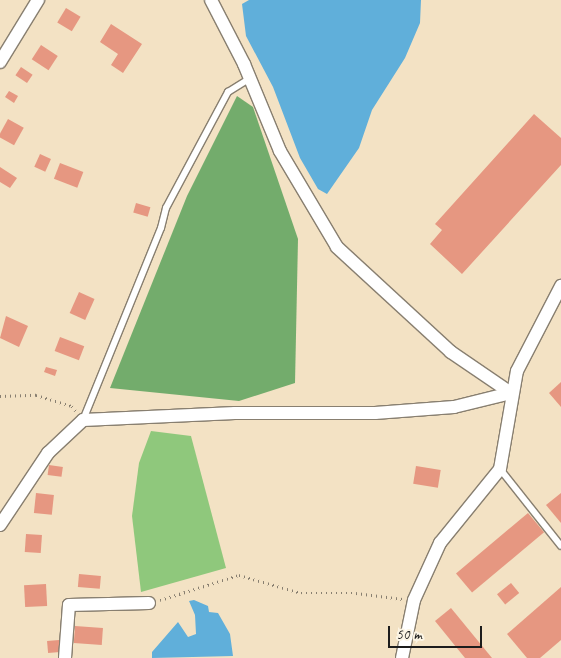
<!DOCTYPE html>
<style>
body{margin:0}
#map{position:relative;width:561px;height:658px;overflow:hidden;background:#f3e2c4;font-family:Caveat,sans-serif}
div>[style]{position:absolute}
.green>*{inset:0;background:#8fc87c}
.forest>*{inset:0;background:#73ac6c}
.water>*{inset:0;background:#60afda}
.building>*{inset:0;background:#e69781;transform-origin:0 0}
.path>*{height:2.5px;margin-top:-1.25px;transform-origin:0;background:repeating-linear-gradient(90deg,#887f70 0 1px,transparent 0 5px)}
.roads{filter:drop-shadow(1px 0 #887f70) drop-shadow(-1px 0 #887f70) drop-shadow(0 1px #887f70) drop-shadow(0 -1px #887f70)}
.service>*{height:6px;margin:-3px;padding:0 3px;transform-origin:3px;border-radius:3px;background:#fff}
.minor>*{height:12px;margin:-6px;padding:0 6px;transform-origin:6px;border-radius:6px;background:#fff}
span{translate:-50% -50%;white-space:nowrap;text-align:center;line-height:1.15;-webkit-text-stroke:4.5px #fcf5e5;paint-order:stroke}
.scale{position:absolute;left:388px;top:626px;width:94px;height:22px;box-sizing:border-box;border:2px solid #1c1c1c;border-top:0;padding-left:6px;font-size:15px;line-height:18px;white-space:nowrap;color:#1c1c1c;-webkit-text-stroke:4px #fcf5e5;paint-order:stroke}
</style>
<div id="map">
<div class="green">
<div style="clip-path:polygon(151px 431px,191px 436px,226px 568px,141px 592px,132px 516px,139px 463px)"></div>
</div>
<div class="forest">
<div style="clip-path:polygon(237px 96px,253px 107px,298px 239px,295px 383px,239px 401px,110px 388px,187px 196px)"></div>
</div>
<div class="water">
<div style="clip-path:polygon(249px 0,421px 0,420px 23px,405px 58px,372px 110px,359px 148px,327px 194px,318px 189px,300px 158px,273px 87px,246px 36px,242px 4px)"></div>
<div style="clip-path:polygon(194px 600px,208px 606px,209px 612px,218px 613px,230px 634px,233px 656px,152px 658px,152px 652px,178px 622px,188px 637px,196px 634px,195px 615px,189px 601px)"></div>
</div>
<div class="building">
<div style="left:66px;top:8px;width:17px;height:17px;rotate:31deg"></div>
<div style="clip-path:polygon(111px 24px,142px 44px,123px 73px,111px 65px,118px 54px,100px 42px)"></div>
<div style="left:41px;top:45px;width:20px;height:17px;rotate:33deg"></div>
<div style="left:21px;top:67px;width:14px;height:10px;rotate:34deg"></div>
<div style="clip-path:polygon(9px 91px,18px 96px,14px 103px,5px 97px)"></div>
<div style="clip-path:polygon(534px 114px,561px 138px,561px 165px,462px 274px,430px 244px,442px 230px,435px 224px)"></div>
<div style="left:8px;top:119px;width:18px;height:20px;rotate:29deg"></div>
<div style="left:40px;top:154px;width:12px;height:14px;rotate:24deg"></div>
<div style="left:60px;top:163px;width:25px;height:17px;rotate:21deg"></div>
<div style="clip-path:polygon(0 167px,17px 178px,10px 188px,0 182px)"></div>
<div style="left:136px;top:203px;width:15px;height:10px;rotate:16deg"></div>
<div style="left:79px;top:292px;width:17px;height:23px;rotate:24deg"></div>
<div style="clip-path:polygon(6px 316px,28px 326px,19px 347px,0 338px)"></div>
<div style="left:60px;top:337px;width:26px;height:15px;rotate:21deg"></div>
<div style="clip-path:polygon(46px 367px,57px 370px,55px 376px,44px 372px)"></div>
<div style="clip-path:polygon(561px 382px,561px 407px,549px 393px)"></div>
<div style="left:49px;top:465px;width:14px;height:10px;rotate:8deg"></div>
<div style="left:416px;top:466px;width:25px;height:18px;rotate:9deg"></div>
<div style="left:36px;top:493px;width:18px;height:20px;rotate:6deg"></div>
<div style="clip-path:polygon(561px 493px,561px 523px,546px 505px)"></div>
<div style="left:528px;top:513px;width:25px;height:94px;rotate:50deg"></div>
<div style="left:26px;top:534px;width:16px;height:18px;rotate:4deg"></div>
<div style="left:79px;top:574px;width:22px;height:13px;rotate:5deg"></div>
<div style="left:511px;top:583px;width:13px;height:18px;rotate:51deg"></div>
<div style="left:46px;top:584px;width:22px;height:22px;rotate:87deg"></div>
<div style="clip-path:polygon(561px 587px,561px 640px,540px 658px,527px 658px,507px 634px)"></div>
<div style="clip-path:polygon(451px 608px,492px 658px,465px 658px,435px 621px)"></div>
<div style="left:75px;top:626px;width:28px;height:17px;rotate:4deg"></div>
<div style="left:59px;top:640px;width:12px;height:12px;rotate:85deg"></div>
</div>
<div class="path">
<div style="left:0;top:396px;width:36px;rotate:-2deg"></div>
<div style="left:36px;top:395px;width:38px;rotate:17deg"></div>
<div style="left:72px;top:406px;width:6px;rotate:51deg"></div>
<div style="left:160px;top:600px;width:83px;rotate:-17.6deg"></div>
<div style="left:239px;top:575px;width:65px;rotate:16.2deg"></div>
<div style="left:301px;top:593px;width:55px"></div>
<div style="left:356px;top:593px;width:47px;rotate:7.3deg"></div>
</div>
<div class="roads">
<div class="service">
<div style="left:83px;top:420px;width:207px;rotate:-67.9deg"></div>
<div style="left:161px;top:228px;width:21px;rotate:-76deg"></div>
<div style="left:166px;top:208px;width:132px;rotate:-61.9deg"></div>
<div style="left:228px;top:92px;width:26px;rotate:-32deg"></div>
<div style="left:500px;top:469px;width:98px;rotate:51.6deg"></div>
</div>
<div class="minor">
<div style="left:0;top:62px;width:73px;rotate:-58.5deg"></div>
<div style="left:0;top:525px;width:87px;rotate:-56.3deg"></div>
<div style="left:48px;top:453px;width:48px;rotate:-43.3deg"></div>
<div style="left:83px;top:420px;width:152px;rotate:-2.6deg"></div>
<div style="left:235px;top:413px;width:140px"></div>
<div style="left:375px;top:413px;width:79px;rotate:-4.3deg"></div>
<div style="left:454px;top:407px;width:59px;rotate:-13.8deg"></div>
<div style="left:511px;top:393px;width:73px;rotate:-145.7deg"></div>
<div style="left:451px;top:352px;width:155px;rotate:-137.4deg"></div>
<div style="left:337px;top:247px;width:112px;rotate:-120.7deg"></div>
<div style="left:280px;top:151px;width:94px;rotate:-112.5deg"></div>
<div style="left:244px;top:64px;width:72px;rotate:-117.3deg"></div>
<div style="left:65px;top:658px;width:53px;rotate:-85.7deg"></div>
<div style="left:69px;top:605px;width:80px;rotate:-1.4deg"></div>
<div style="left:402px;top:658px;width:59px;rotate:-78.3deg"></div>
<div style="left:414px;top:600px;width:63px;rotate:-65.5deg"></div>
<div style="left:440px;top:543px;width:95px;rotate:-51deg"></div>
<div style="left:500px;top:469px;width:99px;rotate:-80.2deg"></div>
<div style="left:517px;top:371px;width:96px;rotate:-62.6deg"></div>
</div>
</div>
<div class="scale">50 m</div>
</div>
